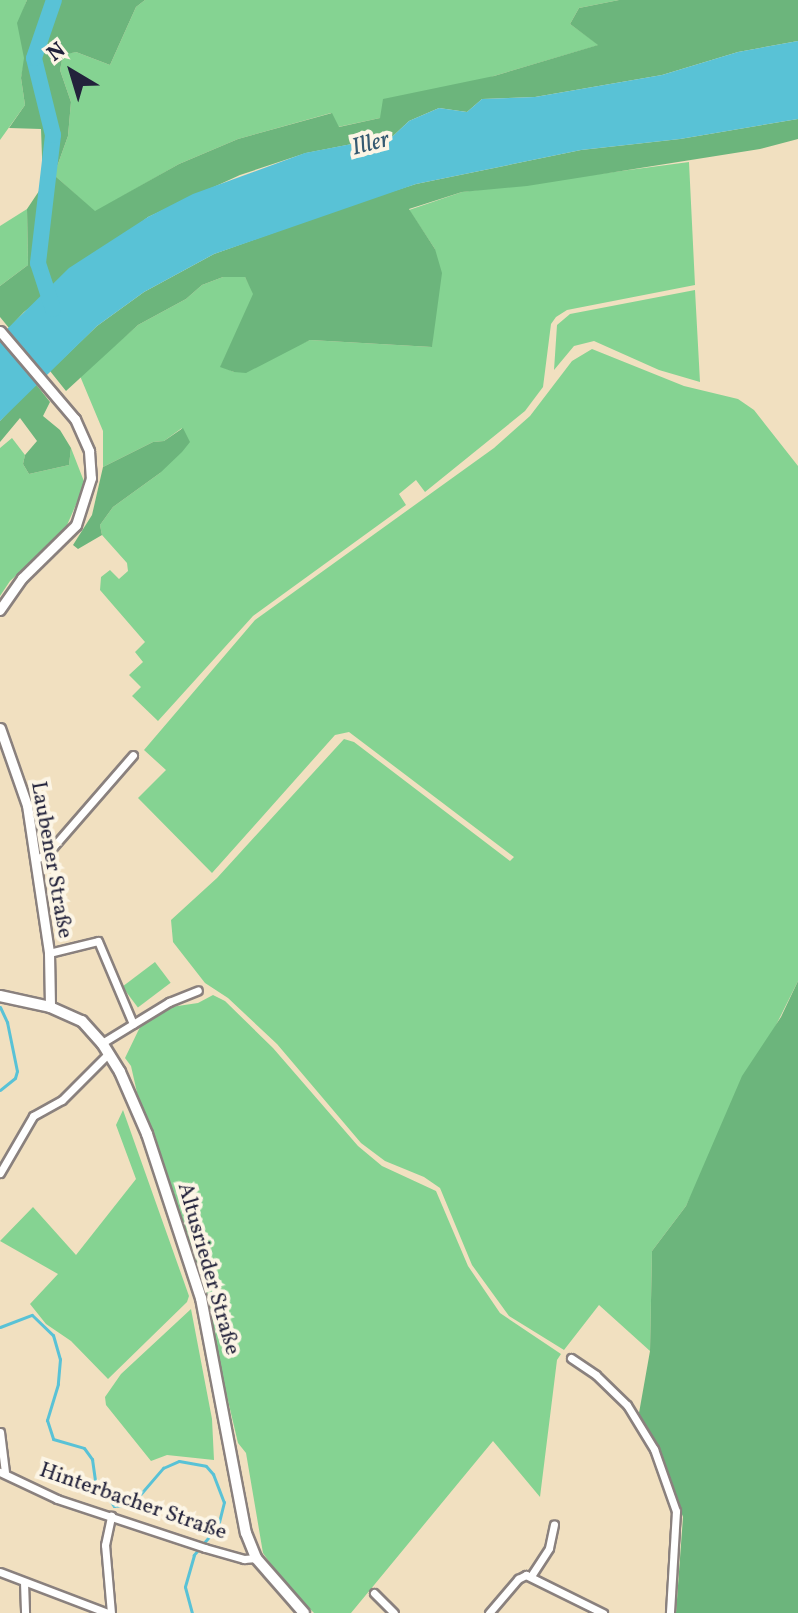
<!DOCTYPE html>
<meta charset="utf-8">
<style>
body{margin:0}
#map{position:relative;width:798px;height:1613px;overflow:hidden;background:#f1e0c0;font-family:Vollkorn,serif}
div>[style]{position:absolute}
.green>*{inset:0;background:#85d392;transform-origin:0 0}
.forest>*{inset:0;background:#6cb57c}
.water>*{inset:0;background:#59c2d6}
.stream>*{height:3px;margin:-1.5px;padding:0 1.5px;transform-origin:1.5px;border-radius:1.5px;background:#59c2d6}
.river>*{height:16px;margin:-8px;padding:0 8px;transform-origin:8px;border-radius:8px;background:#59c2d6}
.roads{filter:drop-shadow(2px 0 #8a817e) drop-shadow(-2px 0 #8a817e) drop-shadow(0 2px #8a817e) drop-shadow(0 -2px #8a817e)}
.minor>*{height:7px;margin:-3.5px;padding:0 3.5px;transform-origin:3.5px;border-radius:3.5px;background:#fff}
.tertiary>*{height:9px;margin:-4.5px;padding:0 4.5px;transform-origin:4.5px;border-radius:4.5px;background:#fff}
.secondary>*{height:10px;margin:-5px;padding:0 5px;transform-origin:5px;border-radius:5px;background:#fff}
span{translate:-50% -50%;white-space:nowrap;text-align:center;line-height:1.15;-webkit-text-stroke:8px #fcf5e5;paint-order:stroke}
.street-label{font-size:22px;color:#22223b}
.water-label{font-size:24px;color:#355a71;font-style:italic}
.north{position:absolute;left:32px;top:32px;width:80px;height:80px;-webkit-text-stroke:6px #fcf5e5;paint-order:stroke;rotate:322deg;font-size:22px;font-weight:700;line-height:32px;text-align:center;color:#22223b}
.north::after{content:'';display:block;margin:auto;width:28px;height:36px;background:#22223b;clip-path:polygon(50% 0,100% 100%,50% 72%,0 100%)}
</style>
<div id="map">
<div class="green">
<div style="clip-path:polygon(0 0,27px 0,18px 24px,25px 59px,21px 78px,25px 105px,0 140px)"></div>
<div style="clip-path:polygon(145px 0,619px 0,579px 8px,570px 24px,599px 45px,494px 76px,380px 118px,338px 127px,331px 113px,238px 139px,179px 164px,95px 212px,54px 175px,68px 136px,71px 102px,60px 70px,63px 54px,76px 52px,110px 65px,136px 7px)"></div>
<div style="clip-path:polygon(689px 162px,695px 285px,567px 310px,556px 317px,551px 324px,543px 387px,525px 411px,425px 492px,416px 480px,399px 494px,406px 505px,253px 616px,158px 721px,132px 696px,141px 687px,129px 675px,143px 662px,135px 652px,145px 642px,100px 590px,101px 577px,110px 570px,119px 579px,128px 571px,127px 563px,102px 535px,100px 525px,113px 507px,160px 473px,182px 428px,164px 441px,153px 442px,103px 467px,103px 431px,80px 376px,138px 325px,186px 299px,202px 285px,223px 277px,245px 277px,254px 294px,221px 366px,234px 372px,310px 340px,432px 347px,435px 249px,409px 210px,462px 192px)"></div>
<div style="clip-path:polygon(27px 209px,28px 265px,0 286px,0 226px)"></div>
<div style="clip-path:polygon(695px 290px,700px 382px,659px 370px,594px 341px,574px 346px,554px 370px,557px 325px,570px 314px)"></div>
<div style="clip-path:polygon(592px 349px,684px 386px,738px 399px,754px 410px,798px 466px,798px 981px,686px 1206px,652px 1251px,650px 1351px,599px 1305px,564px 1350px,509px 1316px,472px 1265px,440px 1188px,424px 1177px,385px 1161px,361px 1143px,277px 1044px,228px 998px,205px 983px,173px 942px,171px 920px,217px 878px,344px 739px,354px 742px,510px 861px,514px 857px,349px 732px,335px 735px,212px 873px,138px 798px,166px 770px,144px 750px,255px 620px,494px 448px,530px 416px,572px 361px)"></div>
<div style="clip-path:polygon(12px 438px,25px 455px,23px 464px,29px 474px,69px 465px,71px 448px,85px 484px,64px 532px,10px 581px,0 596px,0 448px)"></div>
<div style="left:155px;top:962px;width:26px;height:41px;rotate:53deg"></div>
<div style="clip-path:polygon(213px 995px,225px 1001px,273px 1048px,358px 1146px,382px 1166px,436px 1191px,468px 1266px,500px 1313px,561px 1354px,557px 1360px,540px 1497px,493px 1441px,351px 1613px,314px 1613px,284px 1583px,263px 1553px,246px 1453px,238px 1443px,192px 1248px,138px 1097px,131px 1066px,125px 1058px,140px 1027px,171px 1007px,198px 1003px)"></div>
<div style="clip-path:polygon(123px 1110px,189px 1296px,187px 1302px,108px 1379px,71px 1341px,46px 1324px,30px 1304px,58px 1274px,0 1241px,33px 1207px,76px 1255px,136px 1179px,116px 1125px)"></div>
<div style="clip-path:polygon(191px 1309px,212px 1419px,214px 1460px,167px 1455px,151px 1461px,106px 1405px,105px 1397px,121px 1374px)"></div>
</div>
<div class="forest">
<div style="clip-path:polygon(27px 0,145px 0,136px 7px,110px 65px,76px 52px,63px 55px,60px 70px,71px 102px,68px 136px,54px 175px,95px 211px,179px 164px,238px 139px,332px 113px,339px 127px,380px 118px,383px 99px,494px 76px,598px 45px,570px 24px,579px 8px,619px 0,798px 0,798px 41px,738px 52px,662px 75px,535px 97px,482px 99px,467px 112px,439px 108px,409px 121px,393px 136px,306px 153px,240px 175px,148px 217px,24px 312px,9px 328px,0 317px,0 286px,28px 265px,27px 209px,43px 185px,41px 129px,9px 128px,25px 105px,21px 78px,24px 58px,17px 23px)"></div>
<div style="clip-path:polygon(798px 119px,798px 139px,760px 149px,527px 186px,462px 192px,409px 209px,435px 249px,442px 273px,432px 347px,310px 340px,246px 373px,234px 372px,220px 367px,253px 294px,245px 277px,223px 277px,202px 285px,186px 299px,138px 325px,66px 391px,50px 371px,97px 326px,144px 292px,214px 254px,362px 201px,416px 184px,581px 150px,680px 139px)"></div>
<div style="clip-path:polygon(35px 383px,50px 402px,43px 416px,60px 430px,71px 448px,69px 465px,29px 474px,23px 464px,25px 455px,37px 441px,20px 418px,0 442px,0 421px)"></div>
<div style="clip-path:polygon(183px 428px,190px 442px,182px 452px,160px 473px,113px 507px,100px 525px,102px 535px,78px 549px,73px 545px,92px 515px,103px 467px,153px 442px,164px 441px)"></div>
<div style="clip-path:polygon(798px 981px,798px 1613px,676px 1613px,683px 1517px,658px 1449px,639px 1413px,650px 1351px,652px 1251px,686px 1206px,742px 1076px,781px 1017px)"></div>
</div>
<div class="water">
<div style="clip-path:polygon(798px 41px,798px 119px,680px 139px,581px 150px,416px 184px,214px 254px,144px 292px,97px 326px,0 421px,0 336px,69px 268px,148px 217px,193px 194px,305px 153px,393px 136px,409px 121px,439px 108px,467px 112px,482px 99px,535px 97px,662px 75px,738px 52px)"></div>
</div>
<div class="stream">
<div style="left:0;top:1007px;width:17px;rotate:65deg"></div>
<div style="left:7px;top:1022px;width:50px;rotate:78.5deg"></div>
<div style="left:17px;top:1071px;width:7px;rotate:106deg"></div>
<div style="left:15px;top:1078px;width:19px;rotate:141deg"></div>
<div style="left:0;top:1327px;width:34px;rotate:-21deg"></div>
<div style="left:32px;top:1315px;width:29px;rotate:44deg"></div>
<div style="left:53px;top:1335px;width:25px;rotate:74deg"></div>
<div style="left:60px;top:1359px;width:25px;rotate:95deg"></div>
<div style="left:58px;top:1384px;width:38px;rotate:107deg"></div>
<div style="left:47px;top:1420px;width:20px;rotate:72deg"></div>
<div style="left:53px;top:1439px;width:32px;rotate:16deg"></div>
<div style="left:84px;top:1448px;width:14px;rotate:54deg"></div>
<div style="left:92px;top:1459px;width:21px;rotate:82deg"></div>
<div style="left:95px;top:1480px;width:32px;rotate:54deg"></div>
<div style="left:114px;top:1506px;width:18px;rotate:-6deg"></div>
<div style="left:132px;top:1504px;width:48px;rotate:-49.3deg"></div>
<div style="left:163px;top:1468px;width:17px;rotate:-24deg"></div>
<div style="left:179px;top:1461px;width:27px;rotate:10deg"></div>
<div style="left:206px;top:1466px;width:11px;rotate:49deg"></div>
<div style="left:213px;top:1474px;width:30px;rotate:69deg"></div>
<div style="left:224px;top:1502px;width:25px;rotate:104deg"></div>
<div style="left:218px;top:1526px;width:38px;rotate:130deg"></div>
<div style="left:194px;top:1555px;width:33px;rotate:106deg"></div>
<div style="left:185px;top:1587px;width:27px;rotate:75deg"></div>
</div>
<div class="river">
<div style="left:53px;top:309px;width:48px;rotate:-108.1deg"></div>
<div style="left:38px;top:263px;width:129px;rotate:-83.3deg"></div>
<div style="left:53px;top:135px;width:79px;rotate:-103.9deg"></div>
<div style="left:34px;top:58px;width:61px;rotate:-71deg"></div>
</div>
<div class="roads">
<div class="minor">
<div style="left:36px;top:859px;width:12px;rotate:-24deg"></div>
<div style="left:47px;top:854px;width:131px;rotate:-49deg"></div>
<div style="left:49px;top:953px;width:50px;rotate:-13.8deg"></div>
<div style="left:98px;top:941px;width:90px;rotate:67.1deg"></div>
<div style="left:102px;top:1043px;width:79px;rotate:-31.5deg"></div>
<div style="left:169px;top:1002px;width:31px;rotate:-22deg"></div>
<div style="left:0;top:1173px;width:66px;rotate:-59.9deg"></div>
<div style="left:33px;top:1116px;width:33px;rotate:-29deg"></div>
<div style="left:62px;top:1100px;width:66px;rotate:-45deg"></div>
<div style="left:571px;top:1358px;width:30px;rotate:34deg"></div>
<div style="left:596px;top:1375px;width:43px;rotate:44.1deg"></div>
<div style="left:627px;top:1405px;width:52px;rotate:58.5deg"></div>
<div style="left:654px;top:1449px;width:66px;rotate:70.5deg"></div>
<div style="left:676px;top:1511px;width:102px;rotate:93.4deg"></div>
<div style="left:0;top:1432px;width:40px;rotate:82.9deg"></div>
<div style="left:0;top:1472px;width:63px;rotate:25.3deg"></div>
<div style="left:57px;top:1499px;width:156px;rotate:18.3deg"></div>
<div style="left:205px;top:1548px;width:41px;rotate:15.8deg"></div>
<div style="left:244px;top:1559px;width:12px;rotate:-5deg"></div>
<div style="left:0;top:1572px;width:116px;rotate:20.8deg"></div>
<div style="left:531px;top:1576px;width:33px;rotate:-57deg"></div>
<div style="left:549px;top:1548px;width:24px;rotate:-78deg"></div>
<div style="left:24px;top:1582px;width:31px;rotate:88deg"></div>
<div style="left:374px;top:1593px;width:28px;rotate:45deg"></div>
<div style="left:111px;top:1613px;width:68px;rotate:-95deg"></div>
<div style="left:105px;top:1545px;width:30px;rotate:-78deg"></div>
<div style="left:489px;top:1613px;width:45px;rotate:-49.5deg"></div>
<div style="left:518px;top:1579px;width:9px;rotate:-27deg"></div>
<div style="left:526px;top:1575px;width:86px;rotate:26.3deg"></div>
</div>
<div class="tertiary">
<div style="left:0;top:331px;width:116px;rotate:49.6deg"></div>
<div style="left:75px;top:419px;width:35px;rotate:66deg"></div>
<div style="left:89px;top:451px;width:27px;rotate:86deg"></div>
<div style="left:91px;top:478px;width:49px;rotate:107.7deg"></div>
<div style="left:76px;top:525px;width:76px;rotate:135.5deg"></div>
<div style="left:22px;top:578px;width:39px;rotate:125deg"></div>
<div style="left:0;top:728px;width:82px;rotate:70.7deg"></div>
<div style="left:27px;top:805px;width:150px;rotate:81.5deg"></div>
<div style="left:49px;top:953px;width:54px;rotate:88.9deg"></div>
</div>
<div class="secondary">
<div style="left:0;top:996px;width:51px;rotate:12.4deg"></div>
<div style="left:50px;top:1007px;width:35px;rotate:24deg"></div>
<div style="left:82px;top:1021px;width:30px;rotate:48deg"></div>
<div style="left:102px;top:1043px;width:34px;rotate:58deg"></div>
<div style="left:120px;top:1072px;width:68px;rotate:66.5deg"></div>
<div style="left:147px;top:1134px;width:173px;rotate:71.8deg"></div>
<div style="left:201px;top:1298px;width:239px;rotate:79.2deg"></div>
<div style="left:246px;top:1533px;width:27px;rotate:68deg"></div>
<div style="left:256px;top:1558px;width:73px;rotate:48.9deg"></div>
</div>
</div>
<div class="street-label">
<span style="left:51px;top:860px;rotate:80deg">Laubener Straße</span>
<span style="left:208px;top:1269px;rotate:74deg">Altusrieder Straße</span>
<span style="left:133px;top:1502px;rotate:19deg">Hinterbacher Straße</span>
</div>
<div class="water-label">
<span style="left:371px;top:145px;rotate:-14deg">Iller</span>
</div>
<div class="north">N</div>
</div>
